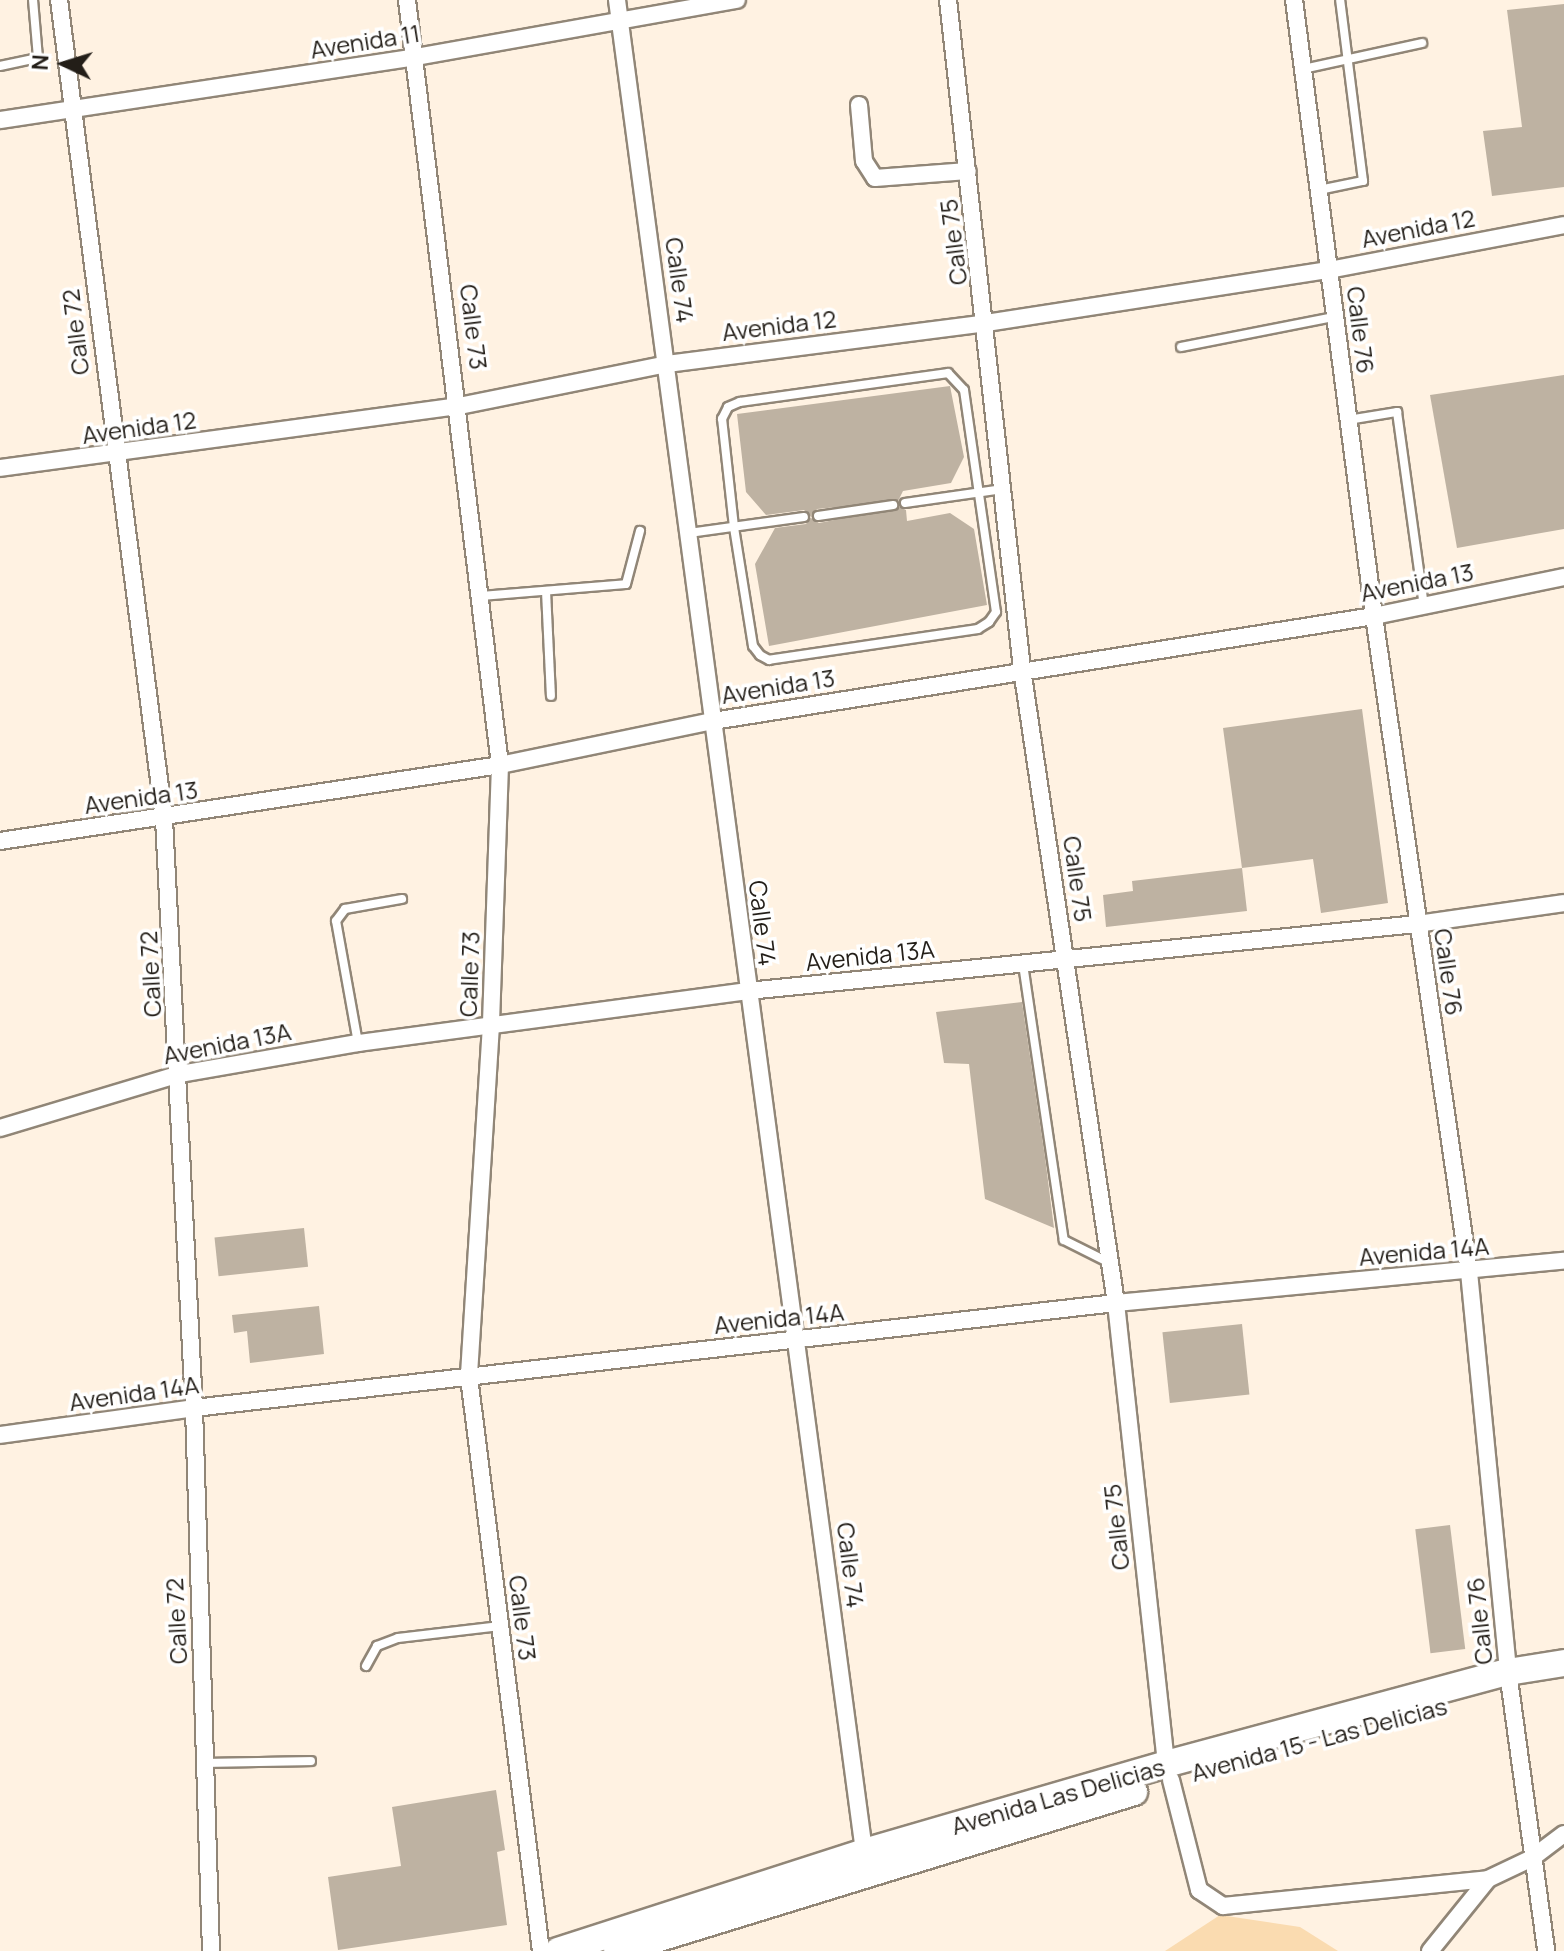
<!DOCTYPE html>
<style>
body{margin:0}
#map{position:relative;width:1564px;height:1951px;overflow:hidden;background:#fff2e2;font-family:Manrope,sans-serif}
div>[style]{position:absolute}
.green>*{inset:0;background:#fadbb0}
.building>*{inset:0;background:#beb2a2;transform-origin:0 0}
.roads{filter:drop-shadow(2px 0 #918677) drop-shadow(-2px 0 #918677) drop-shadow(0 2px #918677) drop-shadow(0 -2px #918677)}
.lane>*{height:8px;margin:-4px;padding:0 4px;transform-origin:4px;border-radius:4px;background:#fff}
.street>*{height:16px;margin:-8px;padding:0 8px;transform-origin:8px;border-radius:8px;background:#fff}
.primary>*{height:26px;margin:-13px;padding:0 13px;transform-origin:13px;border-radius:13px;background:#fff}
span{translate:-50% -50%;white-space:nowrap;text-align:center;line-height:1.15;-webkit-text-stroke:7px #fff;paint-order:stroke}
.street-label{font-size:24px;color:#231e18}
.north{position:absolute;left:24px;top:24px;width:80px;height:80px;-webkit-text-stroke:6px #fff;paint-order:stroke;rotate:274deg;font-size:22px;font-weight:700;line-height:32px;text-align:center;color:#231e18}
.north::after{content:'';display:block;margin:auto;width:28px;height:36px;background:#231e18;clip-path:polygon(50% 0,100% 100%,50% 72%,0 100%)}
</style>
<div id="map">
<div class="green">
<div style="clip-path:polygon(1220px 1915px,1300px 1927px,1338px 1951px,1165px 1951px)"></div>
</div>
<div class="building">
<div style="clip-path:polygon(1564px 4px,1564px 187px,1492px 196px,1483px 131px,1522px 127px,1507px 10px)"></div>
<div style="clip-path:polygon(1564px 375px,1564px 529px,1457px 548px,1430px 395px)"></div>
<div style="clip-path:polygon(950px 386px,964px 457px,951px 483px,903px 491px,898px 501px,817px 509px,811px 518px,819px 523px,900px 507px,906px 510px,907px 521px,950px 513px,974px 529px,987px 605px,769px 646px,755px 564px,775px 528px,806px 524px,811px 517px,804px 510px,766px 515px,746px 492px,737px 414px)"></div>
<div style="clip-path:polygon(1362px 709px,1388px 903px,1321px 913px,1313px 859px,1242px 868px,1223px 728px)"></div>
<div style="clip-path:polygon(1242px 868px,1247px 911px,1106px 927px,1103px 895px,1133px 891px,1132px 881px)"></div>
<div style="clip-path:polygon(1022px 1002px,1045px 1157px,1054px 1228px,985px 1199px,969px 1064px,944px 1063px,936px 1012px)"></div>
<div style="left:304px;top:1228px;width:39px;height:90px;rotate:84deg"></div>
<div style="clip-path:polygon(319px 1306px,324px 1354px,250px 1363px,247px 1331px,234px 1333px,232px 1315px)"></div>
<div style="left:1242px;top:1324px;width:71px;height:80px;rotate:84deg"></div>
<div style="left:1450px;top:1525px;width:125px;height:35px;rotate:83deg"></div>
<div style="clip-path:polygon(496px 1790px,505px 1850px,497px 1852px,507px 1925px,338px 1950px,328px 1877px,401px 1866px,392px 1807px)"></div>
</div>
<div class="roads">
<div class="lane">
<div style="left:0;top:66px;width:39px;rotate:-12deg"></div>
<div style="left:38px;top:58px;width:58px;rotate:-94.9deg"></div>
<div style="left:1303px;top:69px;width:122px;rotate:-12.3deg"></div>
<div style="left:1319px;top:190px;width:45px;rotate:-11.6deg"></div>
<div style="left:1363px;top:181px;width:182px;rotate:-97.2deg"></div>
<div style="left:1181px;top:347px;width:156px;rotate:-11.1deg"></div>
<div style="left:948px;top:373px;width:23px;rotate:47deg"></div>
<div style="left:964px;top:390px;width:224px;rotate:81.8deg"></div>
<div style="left:996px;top:612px;width:12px;rotate:125deg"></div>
<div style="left:989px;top:622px;width:13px;rotate:148deg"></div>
<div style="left:978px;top:629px;width:211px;rotate:171.6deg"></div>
<div style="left:769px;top:660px;width:10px;rotate:-151deg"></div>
<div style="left:760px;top:655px;width:11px;rotate:-128deg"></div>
<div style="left:753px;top:646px;width:121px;rotate:-99.1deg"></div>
<div style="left:734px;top:527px;width:109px;rotate:-96.3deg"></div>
<div style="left:722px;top:419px;width:13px;rotate:-63deg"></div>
<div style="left:728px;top:407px;width:13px;rotate:-23deg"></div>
<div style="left:740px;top:402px;width:210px;rotate:-7.9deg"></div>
<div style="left:1348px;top:420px;width:50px;rotate:-9.3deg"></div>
<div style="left:1397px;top:412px;width:196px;rotate:82.1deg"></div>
<div style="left:905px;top:503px;width:99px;rotate:-8.1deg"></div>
<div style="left:818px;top:516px;width:76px;rotate:-8.3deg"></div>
<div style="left:689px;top:533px;width:116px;rotate:-7.9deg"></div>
<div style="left:546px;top:591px;width:105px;rotate:87.3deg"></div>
<div style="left:481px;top:596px;width:145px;rotate:-4.7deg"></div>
<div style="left:626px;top:584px;width:55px;rotate:-75.2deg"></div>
<div style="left:1023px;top:964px;width:279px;rotate:81.6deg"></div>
<div style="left:1064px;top:1240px;width:51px;rotate:26.6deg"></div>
<div style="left:358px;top:1043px;width:124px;rotate:-100.2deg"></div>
<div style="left:336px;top:921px;width:15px;rotate:-53deg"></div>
<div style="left:345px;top:909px;width:58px;rotate:-10deg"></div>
<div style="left:366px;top:1666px;width:23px;rotate:-61deg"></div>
<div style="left:377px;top:1646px;width:22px;rotate:-21deg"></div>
<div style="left:398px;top:1638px;width:103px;rotate:-6.7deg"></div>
<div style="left:207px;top:1763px;width:104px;rotate:-1.1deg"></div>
</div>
<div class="street">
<div style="left:59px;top:0;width:826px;rotate:82.69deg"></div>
<div style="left:164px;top:819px;width:590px;rotate:87.08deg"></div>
<div style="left:194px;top:1408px;width:543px;rotate:88.21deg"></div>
<div style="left:407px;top:0;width:771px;rotate:83.07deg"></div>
<div style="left:500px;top:765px;width:260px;rotate:92deg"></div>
<div style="left:491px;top:1025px;width:353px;rotate:93.6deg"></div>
<div style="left:469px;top:1377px;width:578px;rotate:82.85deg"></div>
<div style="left:617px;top:0;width:1868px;rotate:82.4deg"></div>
<div style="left:948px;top:0;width:673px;rotate:83.69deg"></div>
<div style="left:1022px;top:669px;width:641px;rotate:81.57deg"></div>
<div style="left:1116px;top:1303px;width:464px;rotate:83.8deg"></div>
<div style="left:1294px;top:0;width:621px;rotate:82.6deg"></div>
<div style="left:1374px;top:616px;width:663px;rotate:81.76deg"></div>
<div style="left:1469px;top:1272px;width:402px;rotate:84.4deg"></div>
<div style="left:1508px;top:1672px;width:282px;rotate:82.2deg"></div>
<div style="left:859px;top:105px;width:56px;rotate:84.9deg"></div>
<div style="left:864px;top:161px;width:20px;rotate:57deg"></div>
<div style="left:875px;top:178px;width:93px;rotate:-4.3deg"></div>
<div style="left:0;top:120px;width:421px;rotate:-8.6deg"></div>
<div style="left:416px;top:57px;width:326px;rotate:-10.1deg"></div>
<div style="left:0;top:468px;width:463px;rotate:-7.7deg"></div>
<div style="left:459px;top:406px;width:212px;rotate:-11.4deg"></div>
<div style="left:667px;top:364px;width:322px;rotate:-7.3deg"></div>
<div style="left:986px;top:323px;width:347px;rotate:-8.8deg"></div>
<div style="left:1329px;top:270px;width:239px;rotate:-10.8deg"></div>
<div style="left:0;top:841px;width:506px;rotate:-8.64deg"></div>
<div style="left:500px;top:765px;width:217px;rotate:-11.7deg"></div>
<div style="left:713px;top:721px;width:669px;rotate:-9.03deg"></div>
<div style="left:1374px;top:616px;width:194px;rotate:-11.6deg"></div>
<div style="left:0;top:1128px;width:188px;rotate:-16.7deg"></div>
<div style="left:180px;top:1074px;width:181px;rotate:-9.9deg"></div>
<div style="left:358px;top:1043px;width:393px;rotate:-7.6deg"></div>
<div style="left:748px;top:991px;width:672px;rotate:-5.72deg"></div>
<div style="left:1417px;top:924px;width:148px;rotate:-8.1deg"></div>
<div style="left:0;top:1435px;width:196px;rotate:-7.9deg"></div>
<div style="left:194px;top:1408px;width:928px;rotate:-6.5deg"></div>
<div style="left:1116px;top:1303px;width:450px;rotate:-5.4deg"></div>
<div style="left:1171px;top:1780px;width:114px;rotate:75.7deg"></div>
<div style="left:1199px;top:1890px;width:29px;rotate:34deg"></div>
<div style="left:1223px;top:1906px;width:266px;rotate:-5.8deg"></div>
<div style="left:1488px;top:1879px;width:49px;rotate:-25.5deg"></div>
<div style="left:1532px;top:1858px;width:40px;rotate:-37deg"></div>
<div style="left:1430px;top:1951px;width:92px;rotate:-51.1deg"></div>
</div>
<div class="primary">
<div style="left:558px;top:1951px;width:322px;rotate:-17.9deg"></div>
<div style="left:864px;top:1852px;width:315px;rotate:-16.2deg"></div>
<div style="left:1166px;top:1764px;width:354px;rotate:-15.1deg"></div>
<div style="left:1508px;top:1672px;width:57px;rotate:-9.1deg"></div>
<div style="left:617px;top:1951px;width:541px;rotate:-17.09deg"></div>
</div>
</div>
<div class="street-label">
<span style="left:365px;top:41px;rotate:-9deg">Avenida 11</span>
<span style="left:1418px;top:228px;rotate:-11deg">Avenida 12</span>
<span style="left:953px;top:242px;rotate:-97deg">Calle 75</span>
<span style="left:680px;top:280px;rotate:82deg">Calle 74</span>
<span style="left:779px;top:325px;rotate:-7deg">Avenida 12</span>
<span style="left:474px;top:327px;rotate:83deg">Calle 73</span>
<span style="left:1361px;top:330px;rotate:83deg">Calle 76</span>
<span style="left:75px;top:332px;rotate:-97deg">Calle 72</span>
<span style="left:139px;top:427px;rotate:-8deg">Avenida 12</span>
<span style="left:1417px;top:582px;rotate:-11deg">Avenida 13</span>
<span style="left:778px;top:686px;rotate:-9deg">Avenida 13</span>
<span style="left:141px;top:797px;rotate:-8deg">Avenida 13</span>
<span style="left:1078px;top:879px;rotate:82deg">Calle 75</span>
<span style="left:763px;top:923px;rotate:83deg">Calle 74</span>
<span style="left:870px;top:955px;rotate:-6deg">Avenida 13A</span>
<span style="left:1449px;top:972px;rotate:82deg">Calle 76</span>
<span style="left:150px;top:974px;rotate:-93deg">Calle 72</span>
<span style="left:469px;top:974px;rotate:-88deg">Calle 73</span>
<span style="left:227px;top:1043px;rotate:-11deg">Avenida 13A</span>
<span style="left:1424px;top:1251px;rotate:-5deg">Avenida 14A</span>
<span style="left:779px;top:1318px;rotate:-6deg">Avenida 14A</span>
<span style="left:134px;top:1393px;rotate:-8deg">Avenida 14A</span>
<span style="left:1116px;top:1527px;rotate:-96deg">Calle 75</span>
<span style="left:851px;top:1565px;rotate:83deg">Calle 74</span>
<span style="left:523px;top:1618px;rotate:83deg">Calle 73</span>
<span style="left:176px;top:1621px;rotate:-93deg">Calle 72</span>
<span style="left:1479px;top:1621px;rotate:-96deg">Calle 76</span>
<span style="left:1319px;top:1739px;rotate:-15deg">Avenida 15 - Las Delicias</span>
<span style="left:1058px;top:1796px;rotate:-16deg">Avenida Las Delicias</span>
</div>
<div class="north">N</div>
</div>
